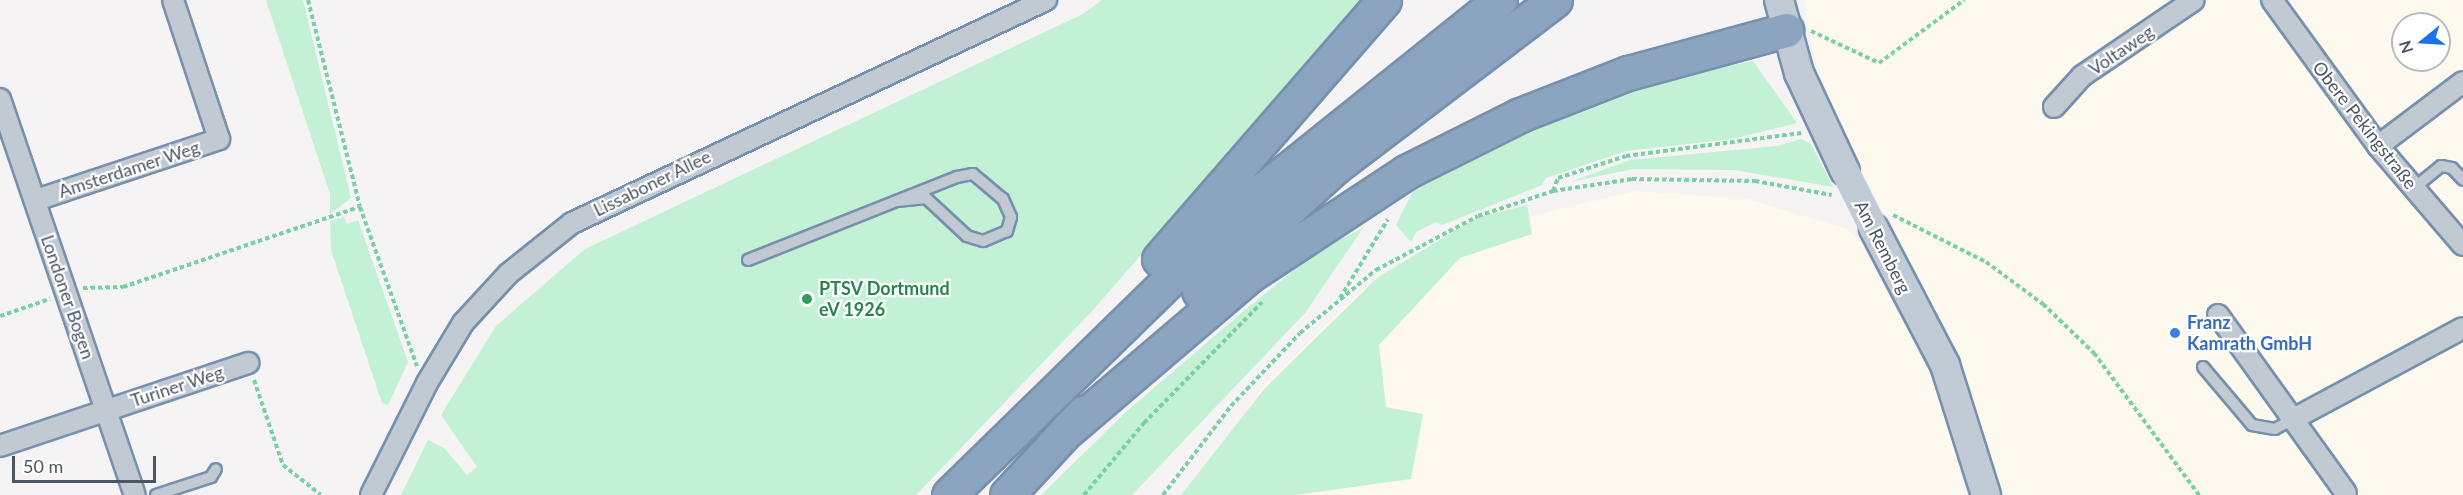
<!DOCTYPE html>
<meta charset="utf-8">
<style>
body{margin:0}
#map{position:relative;width:2463px;height:495px;overflow:hidden;background:#f5f3f3;font-family:Lato,sans-serif}
div>[style]{position:absolute}
.commercial>*{inset:0;background:#fdf9ef}
.green>*{inset:0;background:#c3f1d5}
.path>*{height:4px;margin-top:-2px;transform-origin:0;background:repeating-linear-gradient(90deg,#7ad0a6 0 4.5px,transparent 0 7.5px)}
.roads{filter:drop-shadow(2px 0 #7690ad) drop-shadow(-2px 0 #7690ad) drop-shadow(0 2px #7690ad) drop-shadow(0 -2px #7690ad)}
.lane>*{height:10px;margin:-5px;padding:0 5px;transform-origin:5px;border-radius:5px;background:#c1cad2}
.street>*{height:20px;margin:-10px;padding:0 10px;transform-origin:10px;border-radius:10px;background:#c1cad2}
.secondary>*{height:28px;margin:-14px;padding:0 14px;transform-origin:14px;border-radius:14px;background:#c1cbd6}
.highway>*{height:33px;margin:-16.5px;padding:0 16.5px;transform-origin:16.5px;border-radius:16.5px;background:#8ba5c1}
.secondary-bridge>*{height:28px;margin:-14px;padding:0 14px;transform-origin:14px;border-radius:14px;background:#c1cbd6}
.dots>*{width:16px;height:16px;translate:-50% -50%;box-sizing:border-box;border:3px solid #fff;border-radius:50%}
span{translate:-50% -50%;white-space:nowrap;text-align:center;line-height:1.15;-webkit-text-stroke:4.5px #fff;paint-order:stroke}
.street-label{font-size:18px;color:#4a5661}
.leisure-label{font-size:18px;color:#27864d;font-weight:700}
.left{translate:0 -50%;text-align:left}
.shop-label{font-size:18px;color:#366cbe;font-weight:700}
.north{position:absolute;left:2391px;top:12px;width:60px;height:60px;box-sizing:border-box;background:#fff;border:2px solid #b7bbc0;border-radius:50%;rotate:252deg;font-size:16px;font-weight:700;line-height:24px;text-align:center;color:#4a5661}
.north::after{content:'';display:block;margin:auto;width:21px;height:27px;background:#1a73e8;clip-path:polygon(50% 0,100% 100%,50% 72%,0 100%)}
.scale{position:absolute;left:12px;top:456px;width:144px;height:27px;box-sizing:border-box;border:3px solid #4a5661;border-top:0;padding-left:8px;font-size:18px;line-height:21px;white-space:nowrap;color:#4a5661;-webkit-text-stroke:4px #fff;paint-order:stroke}
</style>
<div id="map">
<div class="commercial">
<div style="clip-path:polygon(evenodd,1804px 0,2463px 0,2463px 495px,2002px 495px,1933px 314px,1819px 82px,1804px 0,2403px 24px,2439px 24px,2439px 60px,2403px 60px,2403px 24px)"></div>
<div style="clip-path:polygon(1635px 191px,1747px 199px,1847px 229px,1861px 243px,1936px 385px,1966px 495px,1193px 495px,1262px 387px,1366px 287px,1494px 225px)"></div>
</div>
<div class="green">
<div style="clip-path:polygon(266px 0,303px 0,351px 198px,330px 214px,330px 194px)"></div>
<div style="clip-path:polygon(1102px 0,1363px 0,1094px 309px,916px 495px,401px 495px,428px 440px,444px 448px,467px 475px,477px 467px,441px 415px,496px 326px,585px 249px,1083px 14px)"></div>
<div style="clip-path:polygon(1753px 61px,1797px 123px,1732px 139px,1626px 151px,1546px 178px,1542px 185px,1442px 225px,1436px 222px,1416px 232px,1411px 242px,1396px 225px,1413px 191px,1530px 132px,1677px 76px)"></div>
<div style="clip-path:polygon(1801px 139px,1811px 144px,1833px 187px,1734px 170px,1633px 169px,1570px 182px,1630px 160px,1777px 146px)"></div>
<div style="clip-path:polygon(1527px 205px,1532px 234px,1460px 258px,1379px 345px,1386px 407px,1423px 414px,1411px 479px,1296px 495px,1181px 495px,1265px 388px,1377px 278px,1476px 218px)"></div>
<div style="clip-path:polygon(344px 217px,347px 224px,358px 220px,408px 362px,388px 405px,382px 403px,331px 250px,330px 221px)"></div>
<div style="clip-path:polygon(1363px 228px,1305px 313px,1132px 495px,1041px 495px,1126px 412px,1240px 314px,1319px 250px)"></div>
</div>
<div class="path">
<div style="left:308px;top:0;width:213px;rotate:75.9deg"></div>
<div style="left:360px;top:207px;width:169px;rotate:70.3deg"></div>
<div style="left:1811px;top:31px;width:75px;rotate:25.2deg"></div>
<div style="left:1879px;top:63px;width:106px;rotate:-36.5deg"></div>
<div style="left:1553px;top:191px;width:14px;rotate:-69deg"></div>
<div style="left:1558px;top:178px;width:71px;rotate:-17.9deg"></div>
<div style="left:1626px;top:156px;width:177px;rotate:-7.5deg"></div>
<div style="left:1893px;top:215px;width:104px;rotate:26.8deg"></div>
<div style="left:1986px;top:262px;width:71px;rotate:36.4deg"></div>
<div style="left:2043px;top:304px;width:71px;rotate:43.9deg"></div>
<div style="left:2094px;top:353px;width:177px;rotate:53.5deg"></div>
<div style="left:83px;top:288px;width:40px;rotate:-1.4deg"></div>
<div style="left:123px;top:287px;width:250px;rotate:-18.7deg"></div>
<div style="left:1340px;top:298px;width:92px;rotate:-58.7deg"></div>
<div style="left:0;top:316px;width:53px;rotate:-18.8deg"></div>
<div style="left:254px;top:380px;width:90px;rotate:71.2deg"></div>
<div style="left:283px;top:465px;width:48px;rotate:38.3deg"></div>
<div style="left:1084px;top:495px;width:94px;rotate:-50.2deg"></div>
<div style="left:1144px;top:423px;width:169px;rotate:-45.7deg"></div>
<div style="left:1163px;top:495px;width:112px;rotate:-52.6deg"></div>
<div style="left:1231px;top:406px;width:100px;rotate:-46.6deg"></div>
<div style="left:1300px;top:333px;width:99px;rotate:-39.7deg"></div>
<div style="left:1376px;top:270px;width:115px;rotate:-27.9deg"></div>
<div style="left:1478px;top:216px;width:79px;rotate:-18.4deg"></div>
<div style="left:1553px;top:191px;width:80px;rotate:-8.6deg"></div>
<div style="left:1632px;top:179px;width:123px;rotate:0.9deg"></div>
<div style="left:1755px;top:181px;width:78px;rotate:10.3deg"></div>
</div>
<div class="roads">
<div class="lane">
<div style="left:2414px;top:188px;width:35px;rotate:-39deg"></div>
<div style="left:2441px;top:166px;width:11px;rotate:10deg"></div>
<div style="left:2452px;top:168px;width:16px;rotate:47deg"></div>
<div style="left:748px;top:260px;width:225px;rotate:-21.7deg"></div>
<div style="left:957px;top:177px;width:16px;rotate:-11deg"></div>
<div style="left:973px;top:174px;width:39px;rotate:40deg"></div>
<div style="left:1003px;top:199px;width:20px;rotate:66deg"></div>
<div style="left:1011px;top:217px;width:15px;rotate:106deg"></div>
<div style="left:1007px;top:231px;width:26px;rotate:157deg"></div>
<div style="left:983px;top:241px;width:17px;rotate:-163deg"></div>
<div style="left:967px;top:236px;width:56px;rotate:-137.2deg"></div>
<div style="left:926px;top:198px;width:29px;rotate:174deg"></div>
<div style="left:2203px;top:367px;width:76px;rotate:49.8deg"></div>
<div style="left:2252px;top:425px;width:23px;rotate:10deg"></div>
<div style="left:2275px;top:429px;width:23px;rotate:-29deg"></div>
<div style="left:156px;top:495px;width:58px;rotate:-18.1deg"></div>
<div style="left:211px;top:477px;width:9px;rotate:-58deg"></div>
</div>
<div class="street">
<div style="left:2272px;top:0;width:180px;rotate:54deg"></div>
<div style="left:2378px;top:146px;width:130px;rotate:49.4deg"></div>
<div style="left:0;top:99px;width:418px;rotate:71.2deg"></div>
<div style="left:2054px;top:107px;width:42px;rotate:-47.9deg"></div>
<div style="left:2082px;top:76px;width:135px;rotate:-34.2deg"></div>
<div style="left:2378px;top:146px;width:106px;rotate:-37deg"></div>
<div style="left:36px;top:200px;width:193px;rotate:-18.4deg"></div>
<div style="left:219px;top:139px;width:146px;rotate:-108.3deg"></div>
<div style="left:2218px;top:315px;width:219px;rotate:54.3deg"></div>
<div style="left:2297px;top:417px;width:188px;rotate:-28.2deg"></div>
<div style="left:0;top:446px;width:262px;rotate:-18.5deg"></div>
<div style="left:371px;top:495px;width:125px;rotate:-63.4deg"></div>
<div style="left:427px;top:383px;width:70px;rotate:-59deg"></div>
<div style="left:463px;top:323px;width:67px;rotate:-47.4deg"></div>
<div style="left:508px;top:274px;width:82px;rotate:-38.6deg"></div>
<div style="left:572px;top:223px;width:524px;rotate:-25.2deg"></div>
</div>
<div class="secondary">
<div style="left:1779px;top:0;width:76px;rotate:74.7deg"></div>
<div style="left:1799px;top:73px;width:108px;rotate:64.9deg"></div>
<div style="left:1874px;top:229px;width:153px;rotate:62.4deg"></div>
<div style="left:1945px;top:365px;width:136px;rotate:72.5deg"></div>
</div>
<div class="highway">
<div style="left:1159px;top:259px;width:343px;rotate:-49deg"></div>
<div style="left:1199px;top:291px;width:185px;rotate:-42.4deg"></div>
<div style="left:1336px;top:166px;width:275px;rotate:-37.2deg"></div>
<div style="left:1069px;top:429px;width:238px;rotate:-40.4deg"></div>
<div style="left:1250px;top:275px;width:187px;rotate:-33.4deg"></div>
<div style="left:1406px;top:172px;width:127px;rotate:-26.6deg"></div>
<div style="left:1520px;top:115px;width:116px;rotate:-21.3deg"></div>
<div style="left:1628px;top:73px;width:164px;rotate:-15.2deg"></div>
<div style="left:949px;top:495px;width:434px;rotate:-44.3deg"></div>
<div style="left:1260px;top:192px;width:307px;rotate:-38.7deg"></div>
<div style="left:1007px;top:495px;width:112px;rotate:-47.2deg"></div>
</div>
</div>
<div class="secondary-bridge">
<div style="left:1845px;top:171px;width:65px;rotate:63.4deg"></div>
</div>
<div class="dots">
<div style="left:807px;top:299px;background:#2e9e5b"></div>
<div style="left:2175px;top:333px;background:#3f7fe0"></div>
</div>
<div class="street-label">
<span style="left:2121px;top:50px;rotate:-34deg">Voltaweg</span>
<span style="left:2365px;top:125px;rotate:52deg">Obere Pekingstraße</span>
<span style="left:129px;top:169px;rotate:-18deg">Amsterdamer Weg</span>
<span style="left:652px;top:183px;rotate:-26deg">Lissaboner Allee</span>
<span style="left:1883px;top:247px;rotate:63deg">Am Remberg</span>
<span style="left:68px;top:297px;rotate:71deg">Londoner Bogen</span>
<span style="left:177px;top:386px;rotate:-18deg">Turiner Weg</span>
</div>
<div class="leisure-label">
<span class="left" style="left:819px;top:299px">PTSV Dortmund<br>eV 1926</span>
</div>
<div class="shop-label">
<span class="left" style="left:2187px;top:333px">Franz<br>Kamrath GmbH</span>
</div>
<div class="north">N</div>
<div class="scale">50 m</div>
</div>
